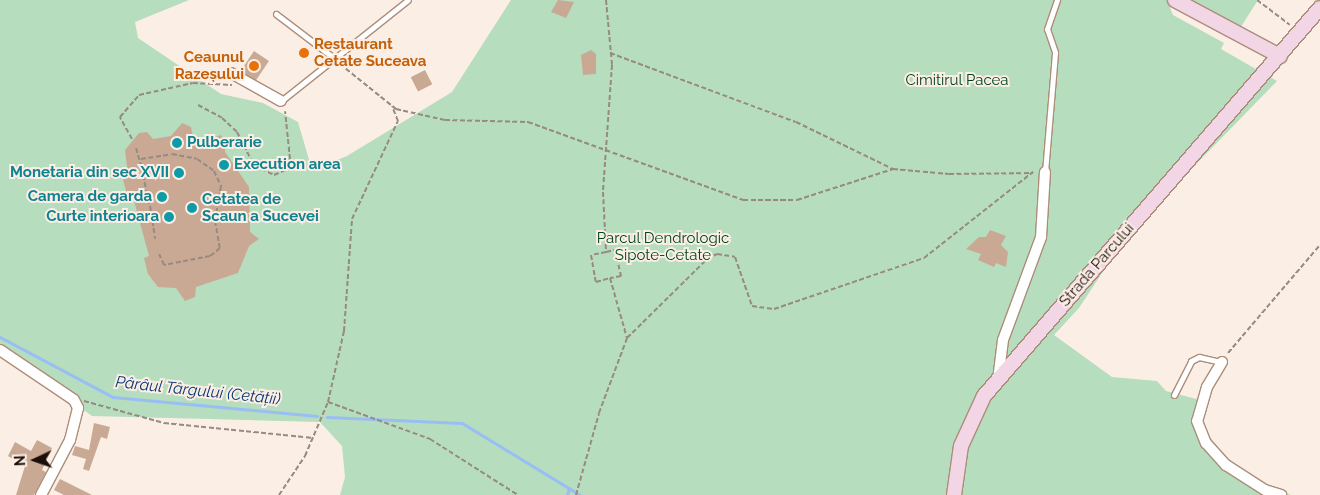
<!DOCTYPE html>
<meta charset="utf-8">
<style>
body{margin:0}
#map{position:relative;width:1320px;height:495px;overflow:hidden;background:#fbeee5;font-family:Raleway,sans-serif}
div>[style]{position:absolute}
.green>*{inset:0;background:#b6ddbe}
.stream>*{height:3px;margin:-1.5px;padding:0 1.5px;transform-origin:1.5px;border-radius:1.5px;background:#99bef4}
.building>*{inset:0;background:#c9a994;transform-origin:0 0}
.path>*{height:2px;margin-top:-1px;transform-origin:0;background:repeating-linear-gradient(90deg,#968a82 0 5px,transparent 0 7.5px)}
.roads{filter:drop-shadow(1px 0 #ac8d79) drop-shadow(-1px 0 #ac8d79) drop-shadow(0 1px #ac8d79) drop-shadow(0 -1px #ac8d79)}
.lane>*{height:5px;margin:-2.5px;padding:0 2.5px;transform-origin:2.5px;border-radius:2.5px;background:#fff}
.street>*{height:10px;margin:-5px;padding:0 5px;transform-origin:5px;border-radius:5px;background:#fff}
.secondary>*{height:14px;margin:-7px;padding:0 7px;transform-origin:7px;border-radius:7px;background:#f2d6e6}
.dots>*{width:14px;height:14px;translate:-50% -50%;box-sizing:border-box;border:2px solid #fbeee5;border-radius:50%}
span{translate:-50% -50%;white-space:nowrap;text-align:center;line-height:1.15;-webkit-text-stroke:4px #fbeee5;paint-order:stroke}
.food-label{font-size:15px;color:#c56008;font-weight:700}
.left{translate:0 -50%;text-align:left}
.right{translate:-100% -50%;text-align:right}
.park-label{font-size:15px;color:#00461d}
.culture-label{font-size:15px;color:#0d838f;font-weight:700}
.street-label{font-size:15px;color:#1a0f08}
.water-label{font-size:16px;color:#093675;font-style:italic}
.north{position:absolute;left:10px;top:435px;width:50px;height:50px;-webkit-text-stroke:4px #fbeee5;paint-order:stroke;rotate:267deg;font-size:14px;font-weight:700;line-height:20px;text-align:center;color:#1a0f08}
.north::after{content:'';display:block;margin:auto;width:18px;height:22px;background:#1a0f08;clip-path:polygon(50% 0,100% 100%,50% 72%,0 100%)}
</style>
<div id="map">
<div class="green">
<div style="clip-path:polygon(0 0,189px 0,135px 22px,138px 38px,221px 94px,263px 103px,298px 122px,312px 170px,347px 156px,452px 92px,511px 0,1167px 0,1173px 15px,1224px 43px,1221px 49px,1277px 81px,1127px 235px,1079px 308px,1054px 335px,1112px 377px,1157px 381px,1166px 391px,1200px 400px,1204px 430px,1223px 454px,1253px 480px,1291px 495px,340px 495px,345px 477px,342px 446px,320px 422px,92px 416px,0 351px)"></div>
<div style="clip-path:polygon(1175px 0,1258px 0,1237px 33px)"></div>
</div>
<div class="stream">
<div style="left:0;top:337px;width:128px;rotate:28deg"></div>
<div style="left:113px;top:397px;width:205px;rotate:5.3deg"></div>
<div style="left:327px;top:417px;width:135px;rotate:2.5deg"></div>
<div style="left:462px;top:423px;width:138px;rotate:31.4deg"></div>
<div style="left:567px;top:495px;width:7px;rotate:-74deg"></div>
</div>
<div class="building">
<div style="clip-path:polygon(558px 0,574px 2px,566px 18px,551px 12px)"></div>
<div style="clip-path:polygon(591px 50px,596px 54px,596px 74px,583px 75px,581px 55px)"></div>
<div style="left:254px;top:51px;width:18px;height:24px;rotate:34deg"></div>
<div style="left:425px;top:70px;width:16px;height:16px;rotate:63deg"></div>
<div style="clip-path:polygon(182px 123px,191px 127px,193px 136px,210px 140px,220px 135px,226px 140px,225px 152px,249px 187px,250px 232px,259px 239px,249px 246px,238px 273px,196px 287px,195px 297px,185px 301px,176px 288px,158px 287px,148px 274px,144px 258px,149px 256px,133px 197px,128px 198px,123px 180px,128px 175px,125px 150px,139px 133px,147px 132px,153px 139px,171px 136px)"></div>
<div style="clip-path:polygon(990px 230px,1006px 236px,1001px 245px,1008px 252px,1006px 267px,996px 263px,994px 267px,978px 260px,981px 254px,966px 249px,979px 237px,986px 237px)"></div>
<div style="clip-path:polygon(94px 423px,110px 427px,107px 439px,101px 437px,89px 471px,83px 469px,86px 459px,72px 455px,75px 446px,89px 450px)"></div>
<div style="clip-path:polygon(37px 440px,52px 448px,42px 470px,46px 472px,34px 495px,16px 495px,25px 466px,8px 456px,15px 442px,31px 451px)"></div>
<div style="clip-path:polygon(60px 479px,92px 495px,64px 495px,54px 490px)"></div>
</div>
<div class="path">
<div style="left:606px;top:0;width:65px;rotate:84.7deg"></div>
<div style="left:612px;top:65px;width:127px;rotate:94.1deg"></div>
<div style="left:603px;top:192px;width:60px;rotate:87.1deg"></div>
<div style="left:606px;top:252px;width:15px;rotate:169deg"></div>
<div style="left:591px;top:255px;width:27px;rotate:80deg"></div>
<div style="left:596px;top:282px;width:15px;rotate:-16deg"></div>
<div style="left:610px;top:278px;width:62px;rotate:74.2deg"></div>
<div style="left:1257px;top:0;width:41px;rotate:37.1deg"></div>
<div style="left:610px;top:53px;width:198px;rotate:20.4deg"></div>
<div style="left:796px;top:122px;width:108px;rotate:25.9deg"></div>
<div style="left:893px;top:169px;width:56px;rotate:5.1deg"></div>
<div style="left:949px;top:174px;width:84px;rotate:-0.7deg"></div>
<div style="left:340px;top:64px;width:72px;rotate:38.8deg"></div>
<div style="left:396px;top:109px;width:50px;rotate:12.7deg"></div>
<div style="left:445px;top:120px;width:83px;rotate:1.4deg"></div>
<div style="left:528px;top:122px;width:229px;rotate:19.9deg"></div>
<div style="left:743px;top:200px;width:54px"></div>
<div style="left:797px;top:200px;width:101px;rotate:-17.9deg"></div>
<div style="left:198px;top:105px;width:27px;rotate:28deg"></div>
<div style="left:222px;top:118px;width:21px;rotate:43deg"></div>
<div style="left:237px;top:132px;width:38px;rotate:63deg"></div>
<div style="left:254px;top:166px;width:22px;rotate:24deg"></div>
<div style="left:274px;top:175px;width:12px;rotate:-24deg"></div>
<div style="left:285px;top:170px;width:12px;rotate:-66deg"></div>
<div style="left:290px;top:159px;width:48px;rotate:-95.9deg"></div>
<div style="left:132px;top:139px;width:25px;rotate:-119deg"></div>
<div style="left:120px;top:117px;width:29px;rotate:-49deg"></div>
<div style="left:139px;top:95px;width:55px;rotate:-12.5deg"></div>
<div style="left:193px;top:83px;width:39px;rotate:3deg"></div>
<div style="left:136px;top:148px;width:25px;rotate:74deg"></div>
<div style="left:141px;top:159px;width:31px;rotate:-9deg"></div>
<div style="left:172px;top:154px;width:25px;rotate:11deg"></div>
<div style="left:197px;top:159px;width:21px;rotate:35deg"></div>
<div style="left:214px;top:171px;width:17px;rotate:65deg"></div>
<div style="left:221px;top:186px;width:36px;rotate:100deg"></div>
<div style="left:215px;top:221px;width:27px;rotate:80deg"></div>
<div style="left:220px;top:248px;width:13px;rotate:141deg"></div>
<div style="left:210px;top:256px;width:47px;rotate:168.9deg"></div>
<div style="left:164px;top:265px;width:12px;rotate:-114deg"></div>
<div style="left:143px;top:175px;width:19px;rotate:78deg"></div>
<div style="left:147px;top:196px;width:8px;rotate:76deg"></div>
<div style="left:150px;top:206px;width:33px;rotate:81deg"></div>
<div style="left:606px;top:252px;width:9px;rotate:-13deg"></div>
<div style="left:615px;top:250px;width:27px;rotate:77deg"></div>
<div style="left:621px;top:276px;width:11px;rotate:170deg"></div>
<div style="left:1228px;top:353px;width:142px;rotate:-49.6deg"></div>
<div style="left:84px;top:401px;width:83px;rotate:15.4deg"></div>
<div style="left:164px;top:423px;width:150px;rotate:5.7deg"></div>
<div style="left:328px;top:402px;width:109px;rotate:19.9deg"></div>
<div style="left:430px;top:439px;width:104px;rotate:32.5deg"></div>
<div style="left:279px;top:495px;width:47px;rotate:-56.3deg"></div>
<div style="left:305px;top:456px;width:59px;rotate:-66.9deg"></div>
<div style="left:328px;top:402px;width:73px;rotate:-77.3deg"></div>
<div style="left:344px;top:331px;width:112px;rotate:-85.9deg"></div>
<div style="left:352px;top:219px;width:108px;rotate:-64.9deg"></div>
<div style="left:398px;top:121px;width:16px;rotate:-112deg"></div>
<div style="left:576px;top:495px;width:85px;rotate:-74.3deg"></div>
<div style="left:599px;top:413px;width:80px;rotate:-69.5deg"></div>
<div style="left:627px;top:338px;width:112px;rotate:-44.6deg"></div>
<div style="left:707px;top:259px;width:11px;rotate:-27deg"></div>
<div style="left:717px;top:254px;width:18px;rotate:9deg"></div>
<div style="left:735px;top:257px;width:52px;rotate:70.9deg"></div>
<div style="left:752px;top:306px;width:22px;rotate:8deg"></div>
<div style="left:774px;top:309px;width:158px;rotate:-18.8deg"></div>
<div style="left:924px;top:258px;width:139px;rotate:-38.3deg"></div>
</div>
<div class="roads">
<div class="lane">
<div style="left:276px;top:14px;width:74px;rotate:37.3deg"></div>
<div style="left:281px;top:101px;width:162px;rotate:-38.5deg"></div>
<div style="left:1045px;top:172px;width:120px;rotate:-85.2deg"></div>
<div style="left:1055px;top:52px;width:24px;rotate:-109deg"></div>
<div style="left:1047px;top:29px;width:31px;rotate:-71deg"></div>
<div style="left:1174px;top:395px;width:38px;rotate:-63deg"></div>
<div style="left:1191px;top:361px;width:9px;rotate:-27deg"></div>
<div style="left:1199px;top:357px;width:23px;rotate:13deg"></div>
</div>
<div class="street">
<div style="left:231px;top:73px;width:57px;rotate:29.2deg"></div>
<div style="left:0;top:350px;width:89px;rotate:34deg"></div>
<div style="left:74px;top:400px;width:9px;rotate:63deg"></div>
<div style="left:78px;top:408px;width:33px;rotate:104deg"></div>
<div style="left:70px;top:440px;width:62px;rotate:117.8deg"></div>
<div style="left:1222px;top:362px;width:29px;rotate:121deg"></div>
<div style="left:1207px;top:387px;width:35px;rotate:106deg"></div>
<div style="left:1197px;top:421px;width:24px;rotate:68deg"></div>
<div style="left:1206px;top:443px;width:30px;rotate:48deg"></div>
<div style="left:1226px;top:465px;width:46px;rotate:32.7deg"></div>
<div style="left:1265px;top:490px;width:17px;rotate:17deg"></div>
<div style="left:998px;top:380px;width:40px;rotate:-82.9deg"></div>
<div style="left:1003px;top:340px;width:110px;rotate:-69.7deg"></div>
<div style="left:1041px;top:237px;width:65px;rotate:-86.5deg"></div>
</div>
<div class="secondary">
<div style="left:1175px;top:0;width:119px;rotate:28.1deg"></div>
<div style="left:954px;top:495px;width:49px;rotate:-81.9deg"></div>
<div style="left:961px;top:446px;width:55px;rotate:-65.3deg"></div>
<div style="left:984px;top:396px;width:513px;rotate:-49.11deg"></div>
</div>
</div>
<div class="dots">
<div style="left:304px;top:53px;background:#e8710a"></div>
<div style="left:254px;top:66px;background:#e8710a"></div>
<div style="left:177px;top:143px;background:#0f9aa8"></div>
<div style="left:224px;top:165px;background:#0f9aa8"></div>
<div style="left:179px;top:173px;background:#0f9aa8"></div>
<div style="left:162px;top:197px;background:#0f9aa8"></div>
<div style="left:192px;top:208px;background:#0f9aa8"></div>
<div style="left:169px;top:217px;background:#0f9aa8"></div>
</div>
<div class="food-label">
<span class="left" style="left:314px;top:53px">Restaurant<br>Cetate Suceava</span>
<span class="right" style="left:244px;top:66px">Ceaunul<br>Razeșului</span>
</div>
<div class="park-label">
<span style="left:957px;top:81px">Cimitirul Pacea</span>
<span style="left:663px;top:247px">Parcul Dendrologic<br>Sipote-Cetate</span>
</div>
<div class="culture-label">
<span class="left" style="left:187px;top:143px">Pulberarie</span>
<span class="left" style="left:234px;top:165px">Execution area</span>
<span class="right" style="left:169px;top:173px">Monetaria din sec XVII</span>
<span class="right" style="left:152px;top:197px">Camera de garda</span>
<span class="left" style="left:202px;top:208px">Cetatea de<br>Scaun a Sucevei</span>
<span class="right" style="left:159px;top:217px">Curte interioara</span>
</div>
<div class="street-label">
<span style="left:1097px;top:265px;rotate:-49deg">Strada Parcului</span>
</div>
<div class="water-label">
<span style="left:198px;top:391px;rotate:6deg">Pârâul Târgului (Cetății)</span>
</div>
<div class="north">N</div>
</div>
